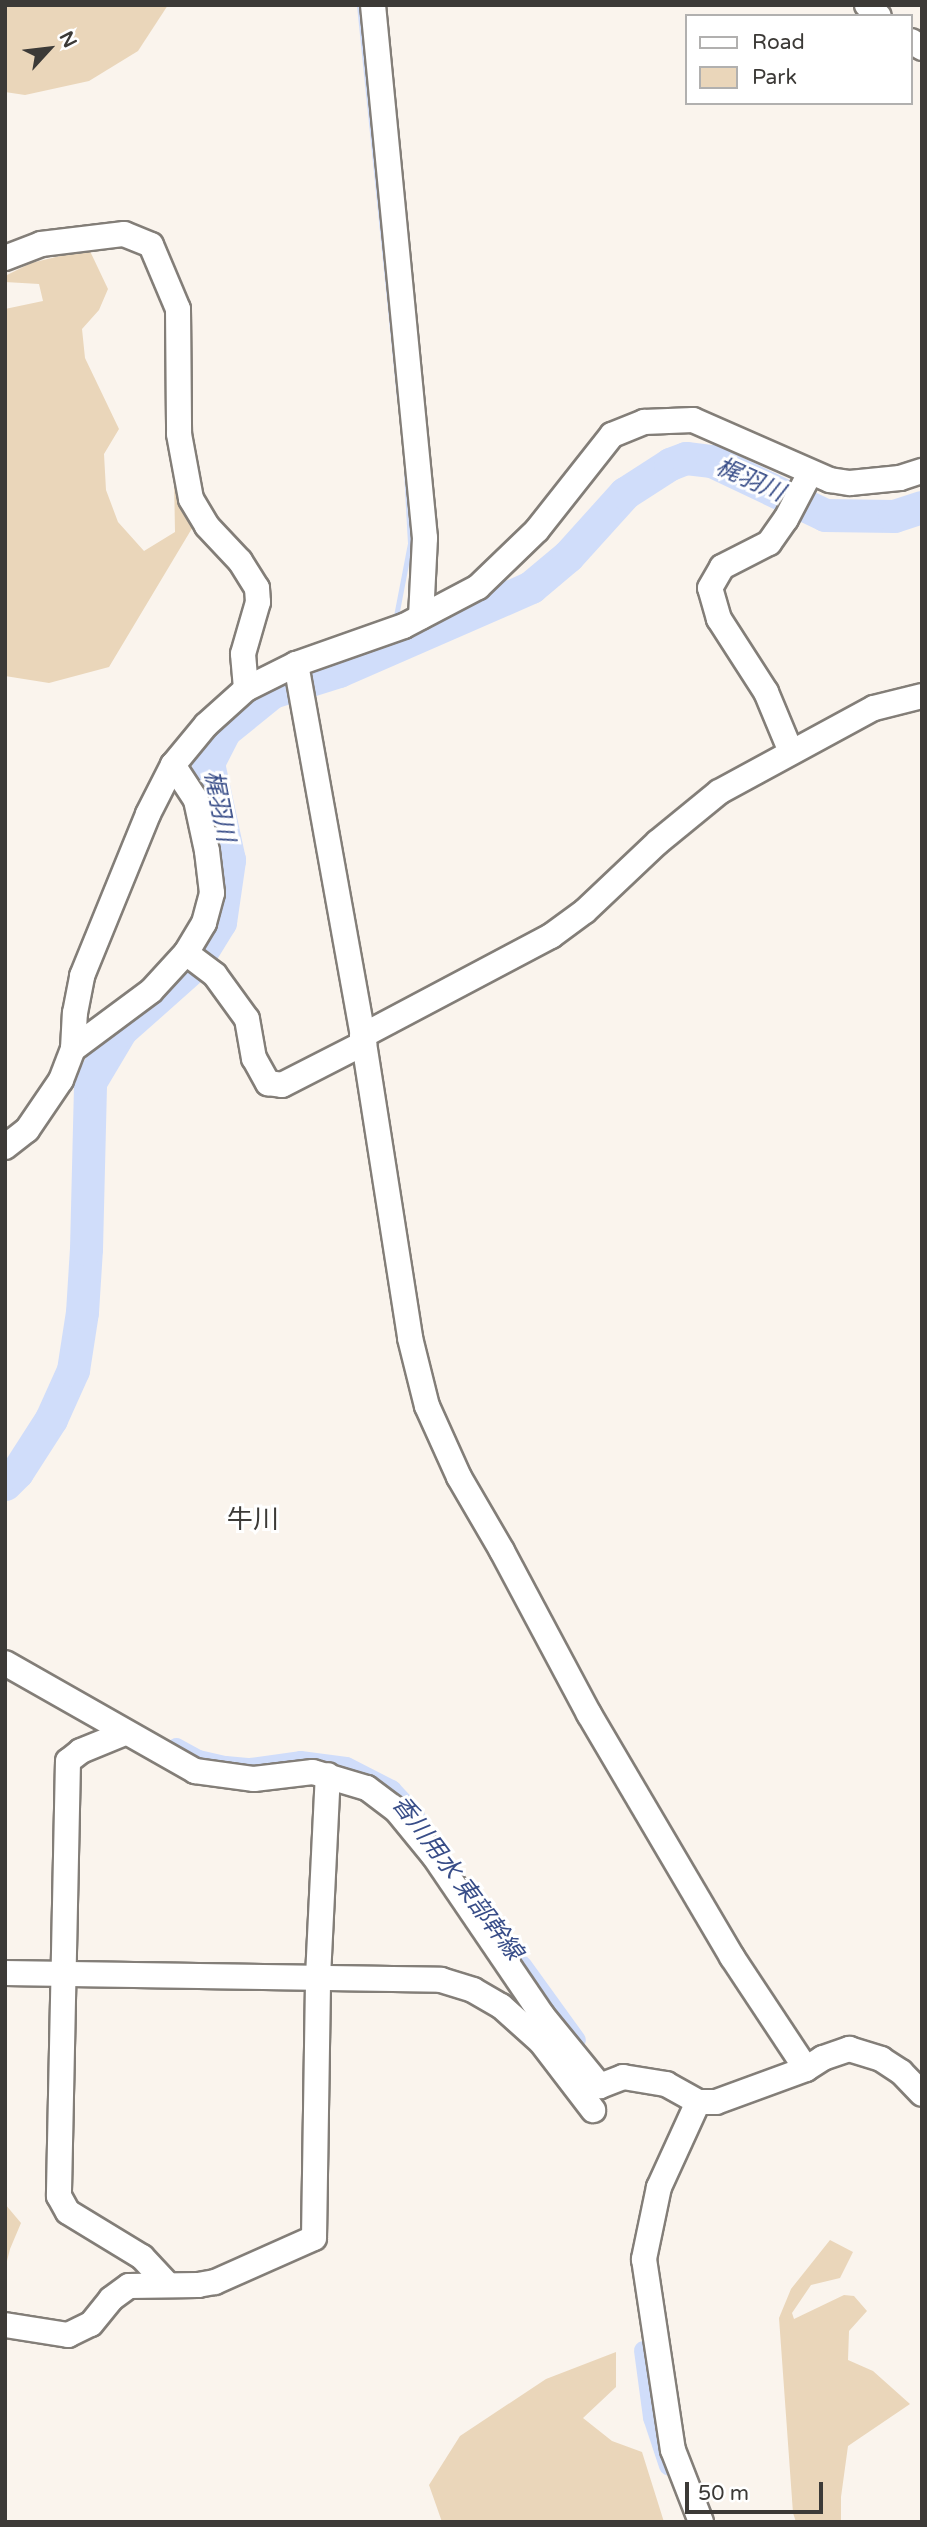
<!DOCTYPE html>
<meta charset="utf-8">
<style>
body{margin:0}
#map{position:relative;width:927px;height:2527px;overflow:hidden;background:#faf4ed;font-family:"Varela Round","Noto Sans JP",sans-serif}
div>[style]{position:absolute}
.green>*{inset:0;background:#ead6ba}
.stream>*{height:5px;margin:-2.5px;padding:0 2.5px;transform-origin:2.5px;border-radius:2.5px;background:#d0ddfa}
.canal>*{height:19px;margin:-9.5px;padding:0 9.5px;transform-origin:9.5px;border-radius:9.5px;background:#d0ddfa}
.river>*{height:33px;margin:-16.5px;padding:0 16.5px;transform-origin:16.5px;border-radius:16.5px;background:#d0ddfa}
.roads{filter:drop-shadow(2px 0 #837e78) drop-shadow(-2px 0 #837e78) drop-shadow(0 2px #837e78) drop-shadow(0 -2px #837e78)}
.minor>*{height:24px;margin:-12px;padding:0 12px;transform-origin:12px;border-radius:12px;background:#fff}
span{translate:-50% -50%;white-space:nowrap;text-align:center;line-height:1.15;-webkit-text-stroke:6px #fff;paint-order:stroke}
.water-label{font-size:24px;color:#384d88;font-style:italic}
.quarter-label{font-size:26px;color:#3c3a37}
.frame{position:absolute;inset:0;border:7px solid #3c3a37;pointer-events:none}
.legend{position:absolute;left:685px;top:14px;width:228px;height:91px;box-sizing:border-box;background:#fff;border:2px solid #b1b0af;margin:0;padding:9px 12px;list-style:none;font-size:21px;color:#3c3a37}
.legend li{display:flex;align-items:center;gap:14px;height:35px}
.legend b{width:35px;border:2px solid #b1b0af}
.north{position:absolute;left:14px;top:14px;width:70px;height:70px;-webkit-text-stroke:5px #fff;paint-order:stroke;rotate:63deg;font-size:19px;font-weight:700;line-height:28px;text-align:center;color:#3c3a37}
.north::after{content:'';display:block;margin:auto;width:24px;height:32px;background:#3c3a37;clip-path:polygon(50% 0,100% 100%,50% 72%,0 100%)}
.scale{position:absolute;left:685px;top:2482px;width:138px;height:32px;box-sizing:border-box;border:4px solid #3c3a37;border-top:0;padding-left:9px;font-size:21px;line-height:24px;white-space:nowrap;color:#3c3a37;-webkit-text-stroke:5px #fff;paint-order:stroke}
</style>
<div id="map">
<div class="green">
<div style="clip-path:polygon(5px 5px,168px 5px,138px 51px,89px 81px,25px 95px,5px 92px)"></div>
<div style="clip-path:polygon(89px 249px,108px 289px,99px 310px,82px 329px,85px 358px,119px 429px,104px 454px,106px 490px,118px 522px,144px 551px,175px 532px,174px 477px,194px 525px,109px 667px,49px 683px,5px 676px,5px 309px,43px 301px,39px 284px,5px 282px,5px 276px,31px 263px)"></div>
<div style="clip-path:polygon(5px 2204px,21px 2223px,10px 2249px,5px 2269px)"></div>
<div style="clip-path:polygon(830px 2240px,853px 2252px,840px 2278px,811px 2285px,792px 2313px,794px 2319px,844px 2295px,854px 2296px,867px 2311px,849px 2331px,848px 2360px,873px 2371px,910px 2404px,848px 2446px,841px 2497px,841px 2522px,796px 2522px,793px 2513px,779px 2318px,791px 2289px)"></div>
<div style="clip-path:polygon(616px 2352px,616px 2387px,583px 2418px,612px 2441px,642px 2452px,664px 2522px,442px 2522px,429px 2485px,460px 2436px,546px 2379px)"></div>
</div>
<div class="stream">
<div style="left:359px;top:5px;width:396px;rotate:84.2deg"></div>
<div style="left:396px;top:616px;width:74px;rotate:-79.1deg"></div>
<div style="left:410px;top:543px;width:71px;rotate:-93.2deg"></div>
</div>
<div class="canal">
<div style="left:176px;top:1747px;width:25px;rotate:29deg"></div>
<div style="left:198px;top:1759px;width:28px;rotate:13deg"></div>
<div style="left:225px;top:1765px;width:25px;rotate:5deg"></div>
<div style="left:250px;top:1767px;width:50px;rotate:-8deg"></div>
<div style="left:300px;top:1760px;width:46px;rotate:7.4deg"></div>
<div style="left:346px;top:1766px;width:51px;rotate:27.1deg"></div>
<div style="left:391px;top:1789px;width:35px;rotate:47deg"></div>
<div style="left:522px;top:1965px;width:92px;rotate:54.2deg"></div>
<div style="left:643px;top:2350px;width:68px;rotate:82.3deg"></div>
<div style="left:652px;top:2417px;width:51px;rotate:71.6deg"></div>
</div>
<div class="river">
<div style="left:5px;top:1484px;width:17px;rotate:-45deg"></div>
<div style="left:17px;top:1472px;width:63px;rotate:-57.3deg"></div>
<div style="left:51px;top:1419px;width:54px;rotate:-65.8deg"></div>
<div style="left:73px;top:1370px;width:59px;rotate:-81.2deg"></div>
<div style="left:82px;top:1312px;width:63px;rotate:-86.4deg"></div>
<div style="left:86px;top:1249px;width:167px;rotate:-88.6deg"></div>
<div style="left:90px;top:1082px;width:61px;rotate:-59.2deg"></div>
<div style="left:121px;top:1030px;width:96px;rotate:-41.6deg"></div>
<div style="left:193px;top:966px;width:52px;rotate:-58.5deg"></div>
<div style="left:220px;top:922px;width:63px;rotate:-81.7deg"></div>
<div style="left:229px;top:860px;width:99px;rotate:-102.2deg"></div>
<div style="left:208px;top:763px;width:36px;rotate:-63deg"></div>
<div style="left:224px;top:731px;width:62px;rotate:-39.1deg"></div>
<div style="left:272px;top:692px;width:70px;rotate:-17.4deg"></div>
<div style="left:339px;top:671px;width:210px;rotate:-23.6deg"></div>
<div style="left:531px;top:587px;width:48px;rotate:-40deg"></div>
<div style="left:568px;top:556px;width:85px;rotate:-47.9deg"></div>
<div style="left:625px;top:493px;width:54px;rotate:-32.8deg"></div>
<div style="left:670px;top:464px;width:17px;rotate:-21deg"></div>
<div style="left:686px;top:458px;width:26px;rotate:7deg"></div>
<div style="left:712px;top:461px;width:125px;rotate:25.5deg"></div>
<div style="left:825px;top:515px;width:69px;rotate:0.8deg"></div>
<div style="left:894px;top:516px;width:29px;rotate:-18deg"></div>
</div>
<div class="roads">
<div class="minor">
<div style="left:373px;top:5px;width:536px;rotate:84.43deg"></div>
<div style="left:425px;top:538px;width:79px;rotate:92.9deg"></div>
<div style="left:867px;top:5px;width:16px;rotate:43deg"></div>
<div style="left:911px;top:41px;width:13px;rotate:32deg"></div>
<div style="left:5px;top:258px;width:39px;rotate:-21deg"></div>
<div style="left:41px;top:244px;width:84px;rotate:-6.9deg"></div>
<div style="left:124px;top:234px;width:29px;rotate:22deg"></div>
<div style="left:151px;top:245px;width:69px;rotate:67.1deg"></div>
<div style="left:178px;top:309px;width:125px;rotate:89.5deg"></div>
<div style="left:179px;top:434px;width:66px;rotate:79.5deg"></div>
<div style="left:191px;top:499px;width:31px;rotate:59deg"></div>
<div style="left:207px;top:526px;width:48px;rotate:46.7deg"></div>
<div style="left:240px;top:561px;width:32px;rotate:58deg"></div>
<div style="left:257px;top:588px;width:14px;rotate:86deg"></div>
<div style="left:258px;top:602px;width:54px;rotate:106.1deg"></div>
<div style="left:243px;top:654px;width:35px;rotate:85deg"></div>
<div style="left:296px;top:664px;width:385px;rotate:79.8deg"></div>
<div style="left:364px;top:1043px;width:299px;rotate:81.1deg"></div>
<div style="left:410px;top:1338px;width:70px;rotate:76deg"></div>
<div style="left:427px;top:1406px;width:78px;rotate:65.7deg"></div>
<div style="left:459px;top:1477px;width:86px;rotate:59.8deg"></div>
<div style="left:502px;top:1551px;width:185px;rotate:61.9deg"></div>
<div style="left:589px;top:1714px;width:282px;rotate:59.5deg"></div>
<div style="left:732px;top:1957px;width:134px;rotate:56.5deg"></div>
<div style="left:791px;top:752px;width:65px;rotate:-112.6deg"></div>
<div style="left:766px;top:692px;width:87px;rotate:-122.8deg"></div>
<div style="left:719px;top:619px;width:32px;rotate:-106deg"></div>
<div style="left:710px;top:588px;width:24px;rotate:-60deg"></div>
<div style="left:722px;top:567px;width:53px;rotate:-27.1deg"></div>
<div style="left:769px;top:543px;width:29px;rotate:-55deg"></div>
<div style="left:786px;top:519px;width:52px;rotate:-62.4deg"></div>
<div style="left:186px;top:953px;width:36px;rotate:37deg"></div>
<div style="left:215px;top:975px;width:54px;rotate:54deg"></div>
<div style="left:247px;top:1019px;width:40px;rotate:80deg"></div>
<div style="left:254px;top:1058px;width:29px;rotate:61deg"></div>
<div style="left:268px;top:1083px;width:14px;rotate:8deg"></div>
<div style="left:282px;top:1085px;width:92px;rotate:-27.1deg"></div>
<div style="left:362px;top:1036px;width:214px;rotate:-27.9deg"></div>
<div style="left:551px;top:936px;width:42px;rotate:-36.3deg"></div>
<div style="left:585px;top:911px;width:100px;rotate:-43.4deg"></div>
<div style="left:658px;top:842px;width:79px;rotate:-39.3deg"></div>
<div style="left:719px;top:792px;width:176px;rotate:-28.5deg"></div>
<div style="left:874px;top:708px;width:49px;rotate:-14deg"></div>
<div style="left:73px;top:1049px;width:97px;rotate:-36.6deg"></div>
<div style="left:151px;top:991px;width:52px;rotate:-47.4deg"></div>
<div style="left:186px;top:953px;width:35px;rotate:-59deg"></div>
<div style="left:204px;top:923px;width:31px;rotate:-75deg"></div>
<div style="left:212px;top:893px;width:42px;rotate:-96.8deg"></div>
<div style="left:207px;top:851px;width:52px;rotate:-102.2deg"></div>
<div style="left:196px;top:800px;width:42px;rotate:-123.3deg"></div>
<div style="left:5px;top:1147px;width:28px;rotate:-38deg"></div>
<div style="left:27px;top:1130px;width:60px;rotate:-55.8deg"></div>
<div style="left:61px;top:1080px;width:33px;rotate:-69deg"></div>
<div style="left:73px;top:1049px;width:36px;rotate:-87deg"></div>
<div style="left:75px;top:1013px;width:38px;rotate:-79deg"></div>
<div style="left:82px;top:976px;width:175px;rotate:-67.8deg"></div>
<div style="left:148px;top:814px;width:55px;rotate:-63deg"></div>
<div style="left:173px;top:765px;width:52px;rotate:-50.5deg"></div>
<div style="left:206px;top:725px;width:54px;rotate:-42deg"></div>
<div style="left:246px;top:689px;width:56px;rotate:-26.6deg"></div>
<div style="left:296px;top:664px;width:114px;rotate:-19.4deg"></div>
<div style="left:404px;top:626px;width:84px;rotate:-27.8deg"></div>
<div style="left:478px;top:587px;width:82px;rotate:-44deg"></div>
<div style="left:537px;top:530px;width:121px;rotate:-51.7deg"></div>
<div style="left:612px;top:435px;width:35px;rotate:-22deg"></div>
<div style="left:644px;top:422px;width:49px;rotate:-2.3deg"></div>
<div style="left:693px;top:420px;width:150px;rotate:23.7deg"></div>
<div style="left:830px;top:480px;width:20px;rotate:9deg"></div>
<div style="left:850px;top:483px;width:50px;rotate:-5.7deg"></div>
<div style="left:900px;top:478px;width:23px;rotate:-18deg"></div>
<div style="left:5px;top:1663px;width:219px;rotate:29.6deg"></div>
<div style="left:195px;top:1771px;width:60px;rotate:7.7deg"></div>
<div style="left:254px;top:1779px;width:59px;rotate:-6.8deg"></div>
<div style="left:313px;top:1772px;width:56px;rotate:16.5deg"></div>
<div style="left:367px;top:1788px;width:38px;rotate:37deg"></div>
<div style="left:397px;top:1811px;width:58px;rotate:50.6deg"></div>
<div style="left:434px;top:1856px;width:192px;rotate:55.8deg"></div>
<div style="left:542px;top:2015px;width:92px;rotate:50.8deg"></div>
<div style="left:600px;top:2086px;width:25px;rotate:-21deg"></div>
<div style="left:623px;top:2077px;width:44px;rotate:9.2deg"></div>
<div style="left:666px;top:2084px;width:37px;rotate:29deg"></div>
<div style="left:698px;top:2102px;width:18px"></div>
<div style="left:716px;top:2102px;width:96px;rotate:-20.1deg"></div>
<div style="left:806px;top:2069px;width:20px;rotate:-33deg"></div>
<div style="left:823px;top:2058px;width:28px;rotate:-19deg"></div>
<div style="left:849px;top:2049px;width:34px;rotate:17deg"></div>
<div style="left:881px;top:2059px;width:24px;rotate:33deg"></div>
<div style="left:901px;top:2072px;width:30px;rotate:46deg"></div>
<div style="left:125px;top:1733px;width:48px;rotate:157.8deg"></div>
<div style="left:81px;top:1751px;width:16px;rotate:142deg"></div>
<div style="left:68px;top:1761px;width:435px;rotate:91.2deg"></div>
<div style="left:59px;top:2196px;width:18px;rotate:61deg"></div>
<div style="left:68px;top:2212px;width:87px;rotate:31.3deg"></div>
<div style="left:142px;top:2257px;width:38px;rotate:47deg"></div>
<div style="left:5px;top:1973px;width:436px;rotate:0.9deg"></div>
<div style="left:441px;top:1980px;width:34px;rotate:17deg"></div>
<div style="left:473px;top:1990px;width:32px;rotate:30deg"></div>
<div style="left:501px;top:2006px;width:54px;rotate:42deg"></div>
<div style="left:541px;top:2042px;width:86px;rotate:52.6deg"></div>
<div style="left:698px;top:2102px;width:94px;rotate:114.6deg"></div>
<div style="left:659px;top:2187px;width:74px;rotate:101.8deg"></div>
<div style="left:644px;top:2259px;width:193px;rotate:81.4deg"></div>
<div style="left:673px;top:2450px;width:77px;rotate:68.7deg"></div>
<div style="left:5px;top:2325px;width:64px;rotate:9deg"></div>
<div style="left:68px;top:2335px;width:25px;rotate:-26deg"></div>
<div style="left:91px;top:2324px;width:32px;rotate:-51deg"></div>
<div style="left:111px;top:2299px;width:22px;rotate:-36deg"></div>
<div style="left:129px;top:2286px;width:69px;rotate:-0.8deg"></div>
<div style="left:198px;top:2285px;width:17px;rotate:-10deg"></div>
<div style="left:215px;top:2282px;width:108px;rotate:-24deg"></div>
<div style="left:314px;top:2238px;width:261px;rotate:-89.1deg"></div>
<div style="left:318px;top:1977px;width:202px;rotate:-87.2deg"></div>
</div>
</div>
<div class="water-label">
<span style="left:750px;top:480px;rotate:24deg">梶羽川</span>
<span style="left:219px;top:806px;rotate:79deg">梶羽川</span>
<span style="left:457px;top:1878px;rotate:53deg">香川用水 東部幹線</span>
</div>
<div class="quarter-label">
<span style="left:253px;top:1520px">牛川</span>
</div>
<div class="frame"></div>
<ul class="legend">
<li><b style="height:9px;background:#fff"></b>Road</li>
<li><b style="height:19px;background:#ead6ba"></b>Park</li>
</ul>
<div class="north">N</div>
<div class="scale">50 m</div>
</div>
